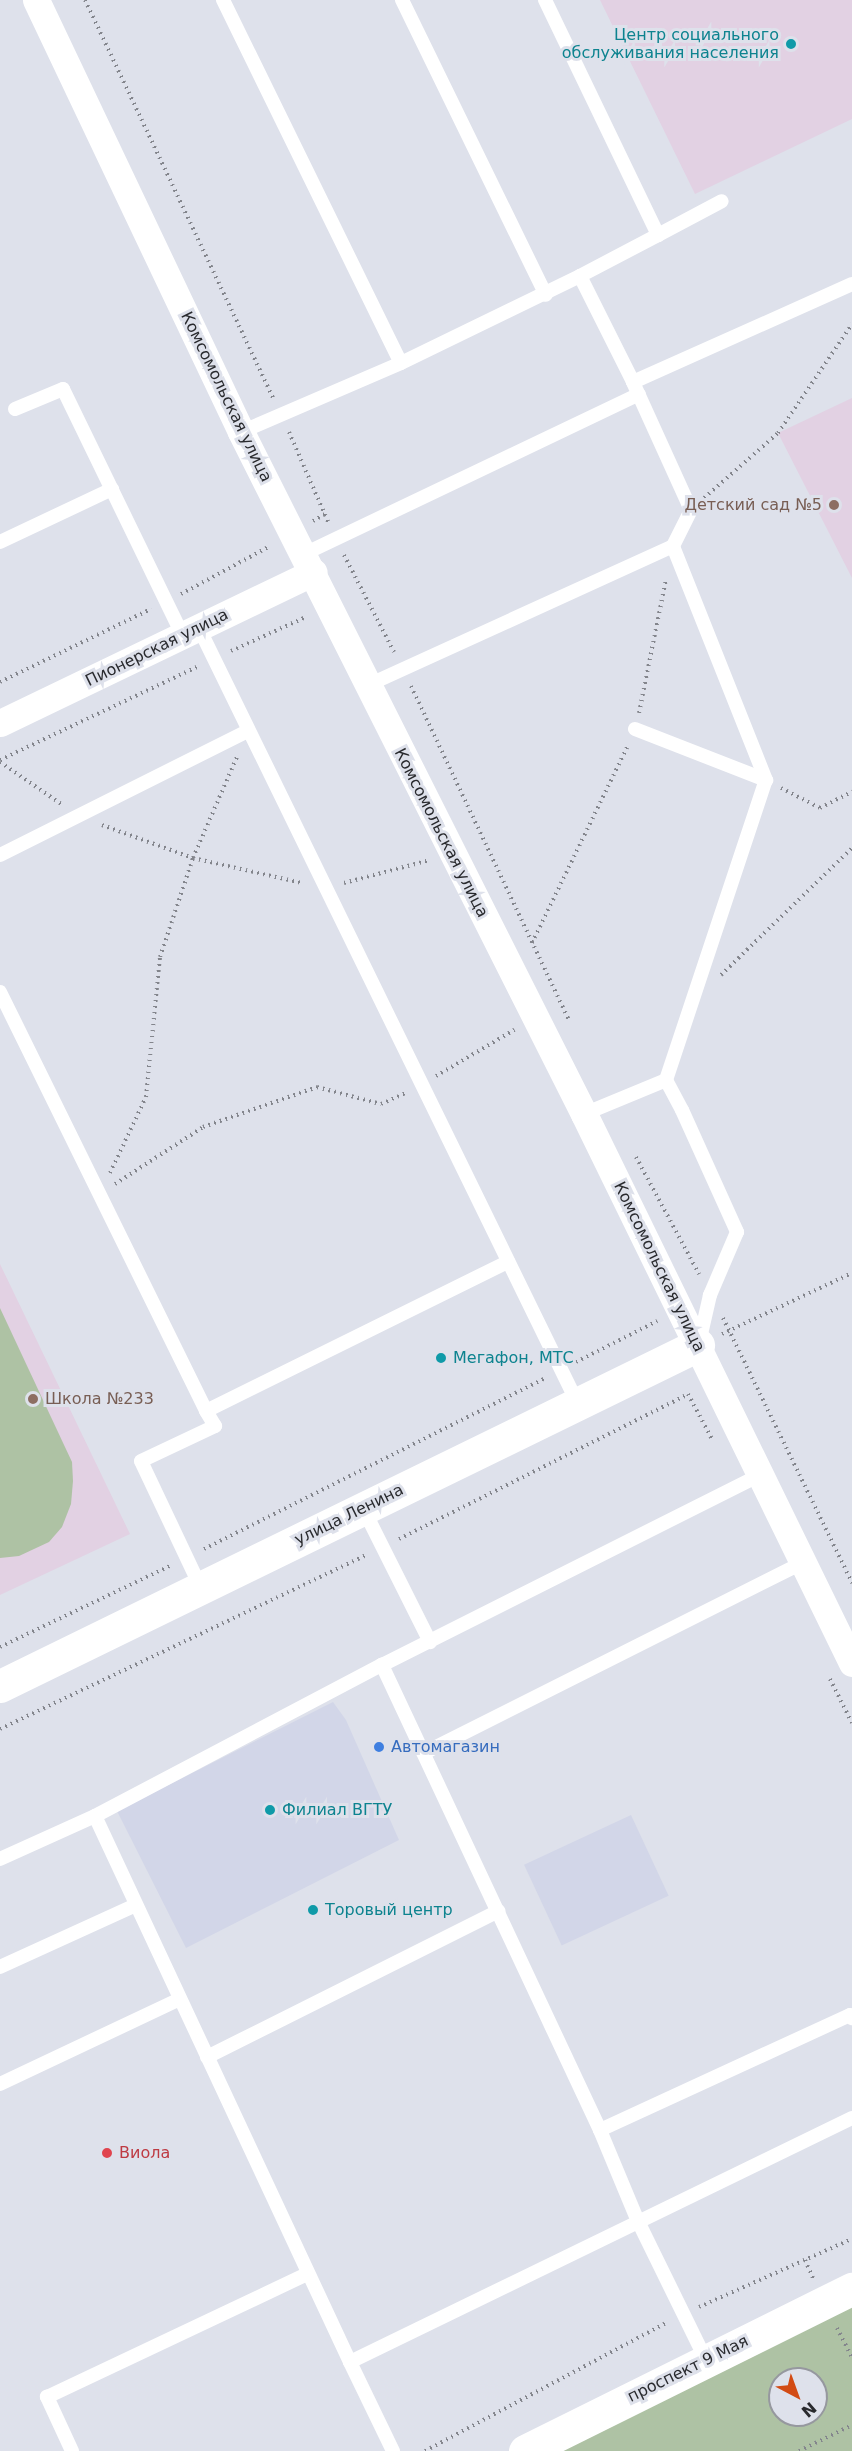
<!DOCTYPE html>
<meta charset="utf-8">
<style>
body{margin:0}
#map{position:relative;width:852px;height:2451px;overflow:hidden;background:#dee1eb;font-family:"DejaVu Sans",sans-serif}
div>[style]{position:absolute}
.built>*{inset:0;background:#d2d6e8;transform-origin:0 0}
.education>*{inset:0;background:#e2d1e3}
.green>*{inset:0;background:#aec2a4}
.path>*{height:4px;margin-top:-2px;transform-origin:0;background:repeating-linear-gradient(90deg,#83858c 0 1.5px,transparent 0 6px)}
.lane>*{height:14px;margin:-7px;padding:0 7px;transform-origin:7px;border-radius:7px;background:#fff}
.street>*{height:27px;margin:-13.5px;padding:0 13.5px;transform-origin:13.5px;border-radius:13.5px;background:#fff}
.secondary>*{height:33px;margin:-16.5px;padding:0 16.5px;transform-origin:16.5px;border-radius:16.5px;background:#fff}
.dots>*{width:16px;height:16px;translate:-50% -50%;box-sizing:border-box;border:3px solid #dee1eb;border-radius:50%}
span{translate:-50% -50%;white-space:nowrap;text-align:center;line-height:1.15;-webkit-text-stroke:6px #dee1eb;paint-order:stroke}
.culture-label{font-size:16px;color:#0d838f}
.right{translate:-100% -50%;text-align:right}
.left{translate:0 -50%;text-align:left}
.street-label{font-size:16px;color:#292a2e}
.education-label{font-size:16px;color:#785e54}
.shop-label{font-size:16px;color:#366cbe}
.health-label{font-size:16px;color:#be3a42}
.north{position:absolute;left:768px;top:2367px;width:60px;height:60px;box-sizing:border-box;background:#dee1eb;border:2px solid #96989f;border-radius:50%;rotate:139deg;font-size:16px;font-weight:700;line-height:24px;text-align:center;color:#292a2e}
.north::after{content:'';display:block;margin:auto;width:21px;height:27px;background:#d24b14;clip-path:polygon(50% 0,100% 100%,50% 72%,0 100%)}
</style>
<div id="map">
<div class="built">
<div style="clip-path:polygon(333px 1702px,346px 1720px,399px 1840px,186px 1948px,117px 1811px)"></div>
<div style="left:631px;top:1815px;width:89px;height:118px;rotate:65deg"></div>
</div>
<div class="education">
<div style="clip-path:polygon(600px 0,852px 0,852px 119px,695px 194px)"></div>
<div style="clip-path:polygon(852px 398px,852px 578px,778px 433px)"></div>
<div style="clip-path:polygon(0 1264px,130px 1534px,0 1595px)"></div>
</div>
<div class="green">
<div style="clip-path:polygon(0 1308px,72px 1462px,73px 1481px,71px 1504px,62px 1527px,49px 1542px,19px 1556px,0 1558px)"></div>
<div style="clip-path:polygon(evenodd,852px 2305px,852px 2451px,558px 2451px,852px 2305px,780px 2379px,816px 2379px,816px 2415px,780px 2415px,780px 2379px)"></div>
</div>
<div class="path">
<div style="left:85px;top:0;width:440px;rotate:64.7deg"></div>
<div style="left:289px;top:432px;width:100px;rotate:66.5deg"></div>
<div style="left:704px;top:498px;width:98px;rotate:-41.3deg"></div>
<div style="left:778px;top:433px;width:132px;rotate:-55.8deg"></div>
<div style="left:313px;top:521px;width:14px;rotate:-30deg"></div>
<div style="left:344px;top:555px;width:109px;rotate:62.7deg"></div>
<div style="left:181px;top:594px;width:101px;rotate:-28.3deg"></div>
<div style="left:231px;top:651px;width:82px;rotate:-24.4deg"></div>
<div style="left:0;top:682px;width:168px;rotate:-25.8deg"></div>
<div style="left:411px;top:686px;width:370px;rotate:64.7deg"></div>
<div style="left:639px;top:713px;width:137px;rotate:-78.6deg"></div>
<div style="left:0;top:760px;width:218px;rotate:-25.3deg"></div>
<div style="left:0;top:762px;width:74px;rotate:34.5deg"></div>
<div style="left:781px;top:788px;width:44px;rotate:27.1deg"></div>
<div style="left:820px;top:808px;width:36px;rotate:-27deg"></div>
<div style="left:102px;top:825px;width:97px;rotate:19.9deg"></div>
<div style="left:193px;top:858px;width:112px;rotate:12.9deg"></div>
<div style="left:344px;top:883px;width:89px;rotate:-15deg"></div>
<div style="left:532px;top:943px;width:220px;rotate:-64.1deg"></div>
<div style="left:721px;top:975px;width:182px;rotate:-44.1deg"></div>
<div style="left:436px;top:1076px;width:91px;rotate:-30.5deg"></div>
<div style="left:636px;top:1157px;width:133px;rotate:61.7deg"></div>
<div style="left:110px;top:1173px;width:84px;rotate:-64.7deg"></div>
<div style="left:146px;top:1097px;width:141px;rotate:-84.3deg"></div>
<div style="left:160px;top:957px;width:104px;rotate:-71.6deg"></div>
<div style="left:193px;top:858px;width:110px;rotate:-66.5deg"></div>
<div style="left:115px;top:1184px;width:105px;rotate:-32.9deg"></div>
<div style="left:203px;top:1127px;width:121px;rotate:-19.3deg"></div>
<div style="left:317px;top:1087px;width:66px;rotate:14.9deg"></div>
<div style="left:381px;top:1104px;width:27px;rotate:-24deg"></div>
<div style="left:723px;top:1318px;width:295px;rotate:64deg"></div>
<div style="left:722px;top:1334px;width:144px;rotate:-25.1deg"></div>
<div style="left:576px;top:1362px;width:91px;rotate:-26.8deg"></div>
<div style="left:399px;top:1539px;width:323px;rotate:-26.6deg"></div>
<div style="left:688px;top:1394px;width:53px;rotate:62deg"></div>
<div style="left:204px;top:1549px;width:382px;rotate:-26.6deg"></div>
<div style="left:0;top:1647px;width:188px;rotate:-25.5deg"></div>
<div style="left:830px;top:1679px;width:49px;rotate:63.4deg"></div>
<div style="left:0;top:1729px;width:407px;rotate:-25.4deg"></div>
<div style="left:805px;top:2260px;width:20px;rotate:66deg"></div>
<div style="left:699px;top:2307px;width:167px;rotate:-24deg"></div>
<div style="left:837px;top:2328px;width:33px;rotate:63deg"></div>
<div style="left:425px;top:2451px;width:275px;rotate:-28deg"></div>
<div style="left:799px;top:2451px;width:59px;rotate:-26.1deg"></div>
</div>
<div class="lane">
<div style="left:223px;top:0;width:404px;rotate:63.9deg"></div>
<div style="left:402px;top:0;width:328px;rotate:64deg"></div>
<div style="left:545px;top:0;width:261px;rotate:64.3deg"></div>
<div style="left:658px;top:235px;width:88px;rotate:152.3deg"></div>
<div style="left:580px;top:276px;width:119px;rotate:63.4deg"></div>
<div style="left:658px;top:235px;width:72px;rotate:-28deg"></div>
<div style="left:15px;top:409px;width:52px;rotate:-22.6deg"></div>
<div style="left:63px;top:389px;width:275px;rotate:64.1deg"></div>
<div style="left:241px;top:432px;width:174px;rotate:-23.3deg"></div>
<div style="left:401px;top:363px;width:199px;rotate:-25.9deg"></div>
<div style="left:0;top:542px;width:124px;rotate:-25.3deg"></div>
<div style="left:304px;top:554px;width:371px;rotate:-25.5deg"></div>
<div style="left:199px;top:628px;width:864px;rotate:63.97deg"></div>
<div style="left:366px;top:686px;width:337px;rotate:-24.5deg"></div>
<div style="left:635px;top:729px;width:141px;rotate:21.3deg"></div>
<div style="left:0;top:855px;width:277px;rotate:-26.6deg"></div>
<div style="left:0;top:992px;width:467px;rotate:63.8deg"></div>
<div style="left:206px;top:1411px;width:337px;rotate:-26.3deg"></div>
<div style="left:666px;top:1080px;width:316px;rotate:-71.6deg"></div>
<div style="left:766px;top:780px;width:252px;rotate:-111.7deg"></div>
<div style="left:673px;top:546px;width:40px;rotate:-63.4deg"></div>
<div style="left:691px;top:510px;width:141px;rotate:-114.4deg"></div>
<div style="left:633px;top:382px;width:240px;rotate:-24.1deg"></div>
<div style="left:584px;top:1114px;width:89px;rotate:-22.5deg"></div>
<div style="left:666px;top:1080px;width:34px;rotate:62deg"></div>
<div style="left:682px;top:1110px;width:134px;rotate:65.7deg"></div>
<div style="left:737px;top:1232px;width:69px;rotate:113.2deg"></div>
<div style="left:710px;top:1295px;width:49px;rotate:102.9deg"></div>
<div style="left:363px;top:1508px;width:150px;rotate:63.4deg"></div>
<div style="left:201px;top:1588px;width:140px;rotate:-115.3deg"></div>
<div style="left:141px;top:1461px;width:82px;rotate:-25.3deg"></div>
<div style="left:215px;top:1426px;width:17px;rotate:-121deg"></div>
<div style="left:424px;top:1753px;width:422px;rotate:-26.7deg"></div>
<div style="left:95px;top:1816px;width:324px;rotate:-27.8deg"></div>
<div style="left:0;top:1859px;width:104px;rotate:-24.4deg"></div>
<div style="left:95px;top:1816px;width:603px;rotate:64.97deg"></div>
<div style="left:0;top:1967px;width:149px;rotate:-24.5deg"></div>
<div style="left:207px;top:2057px;width:326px;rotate:-26.6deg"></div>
<div style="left:0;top:2084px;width:199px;rotate:-25.3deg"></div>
<div style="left:600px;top:2130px;width:514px;rotate:-115.12deg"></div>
<div style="left:382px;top:1665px;width:422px;rotate:-26.7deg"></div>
<div style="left:706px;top:2360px;width:157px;rotate:-116.1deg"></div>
<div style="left:637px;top:2219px;width:96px;rotate:-112.6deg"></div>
<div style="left:600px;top:2130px;width:275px;rotate:-24.7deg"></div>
<div style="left:850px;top:2015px;width:4px;rotate:56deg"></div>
<div style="left:72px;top:2451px;width:60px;rotate:-114.8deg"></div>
<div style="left:47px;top:2397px;width:288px;rotate:-25.3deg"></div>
<div style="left:393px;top:2451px;width:99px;rotate:-115.8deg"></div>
<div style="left:350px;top:2362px;width:558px;rotate:-25.92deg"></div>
</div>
<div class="street">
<div style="left:36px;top:0;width:478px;rotate:64.6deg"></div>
<div style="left:241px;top:432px;width:763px;rotate:63.3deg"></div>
<div style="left:584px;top:1114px;width:611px;rotate:63.98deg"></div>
<div style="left:0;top:723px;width:348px;rotate:-25.7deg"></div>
</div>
<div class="secondary">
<div style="left:0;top:1686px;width:777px;rotate:-26.04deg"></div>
<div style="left:525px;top:2451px;width:365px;rotate:-26.4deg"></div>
</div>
<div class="dots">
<div style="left:791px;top:44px;background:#0f9aa8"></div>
<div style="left:834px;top:505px;background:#8d6e63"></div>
<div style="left:441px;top:1358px;background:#0f9aa8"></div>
<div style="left:33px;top:1399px;background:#8d6e63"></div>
<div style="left:379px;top:1747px;background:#3f7fe0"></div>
<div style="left:270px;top:1810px;background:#0f9aa8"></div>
<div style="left:313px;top:1910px;background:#0f9aa8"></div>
<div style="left:107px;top:2153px;background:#e0444e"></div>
</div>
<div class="culture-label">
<span class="right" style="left:779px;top:44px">Центр социального<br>обслуживания населения</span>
<span class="left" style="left:453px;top:1358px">Мегафон, МТС</span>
<span class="left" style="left:282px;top:1810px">Филиал ВГТУ</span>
<span class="left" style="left:325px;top:1910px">Торовый центр</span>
</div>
<div class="street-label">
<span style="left:226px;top:397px;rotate:64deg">Комсомольская улица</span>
<span style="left:157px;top:648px;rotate:-26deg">Пионерская улица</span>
<span style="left:441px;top:833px;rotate:63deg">Комсомольская улица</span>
<span style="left:659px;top:1267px;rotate:64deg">Комсомольская улица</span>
<span style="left:349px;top:1515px;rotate:-26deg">улица Ленина</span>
<span style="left:688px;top:2369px;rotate:-26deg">проспект 9 Мая</span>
</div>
<div class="education-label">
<span class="right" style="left:822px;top:505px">Детский сад №5</span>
<span class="left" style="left:45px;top:1399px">Школа №233</span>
</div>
<div class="shop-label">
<span class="left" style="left:391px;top:1747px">Автомагазин</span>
</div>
<div class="health-label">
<span class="left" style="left:119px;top:2153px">Виола</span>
</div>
<div class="north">N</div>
</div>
